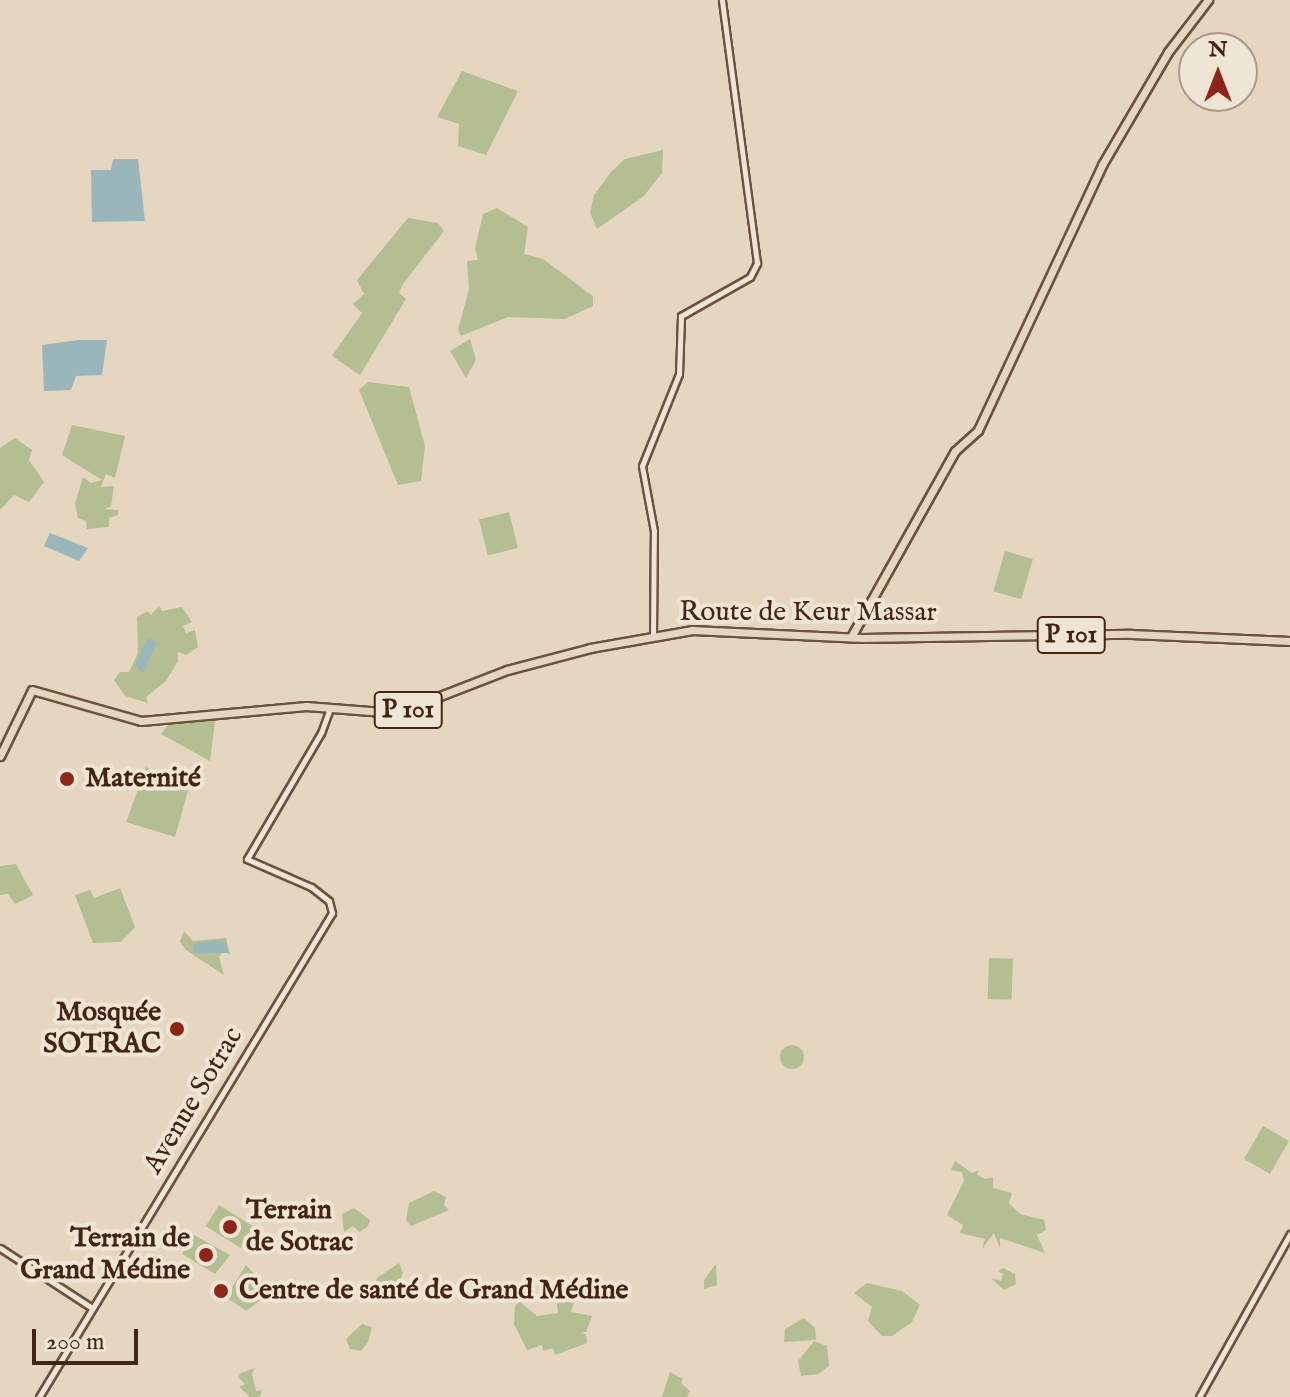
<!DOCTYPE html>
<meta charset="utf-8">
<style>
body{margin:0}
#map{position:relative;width:1290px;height:1397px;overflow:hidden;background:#e5d7bf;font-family:"IM FELL English",serif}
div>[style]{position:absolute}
.green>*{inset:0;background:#b3be93;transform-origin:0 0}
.round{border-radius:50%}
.water>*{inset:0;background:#99b7bb}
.roads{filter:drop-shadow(2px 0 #6c523e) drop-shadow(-2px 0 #6c523e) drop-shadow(0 2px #6c523e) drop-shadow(0 -2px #6c523e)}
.minor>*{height:5px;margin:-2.5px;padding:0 2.5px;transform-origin:2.5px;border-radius:2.5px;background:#eee5d5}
.major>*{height:7px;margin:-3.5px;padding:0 3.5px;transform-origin:3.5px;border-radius:3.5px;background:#e5d7bf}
.dots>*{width:22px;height:22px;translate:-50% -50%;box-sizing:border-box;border:4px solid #eee5d5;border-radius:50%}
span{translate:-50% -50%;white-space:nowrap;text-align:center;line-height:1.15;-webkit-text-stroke:8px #eee5d5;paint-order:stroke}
.shield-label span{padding:2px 6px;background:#eee5d5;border:2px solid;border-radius:6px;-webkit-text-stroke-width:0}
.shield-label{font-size:26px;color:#442513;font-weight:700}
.street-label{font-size:28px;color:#442513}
.poi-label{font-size:28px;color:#442513;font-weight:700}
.left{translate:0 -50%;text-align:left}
.right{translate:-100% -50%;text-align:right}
.north{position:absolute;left:1178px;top:32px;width:80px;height:80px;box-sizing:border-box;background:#eee5d5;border:2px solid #aa9887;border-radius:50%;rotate:0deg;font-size:22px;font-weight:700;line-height:32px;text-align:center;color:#442513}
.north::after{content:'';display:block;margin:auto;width:28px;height:36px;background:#8f2418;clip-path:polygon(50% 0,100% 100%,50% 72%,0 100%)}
.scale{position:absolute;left:32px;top:1329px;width:106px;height:36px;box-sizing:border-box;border:4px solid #442513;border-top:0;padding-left:10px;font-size:24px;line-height:28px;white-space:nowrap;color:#442513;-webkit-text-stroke:6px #eee5d5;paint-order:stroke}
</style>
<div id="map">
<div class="green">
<div style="clip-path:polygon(462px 71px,518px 91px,486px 155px,458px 146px,459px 124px,437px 117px)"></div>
<div style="clip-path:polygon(663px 150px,662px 173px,644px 196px,597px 229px,590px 213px,594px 195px,611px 172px,625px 159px)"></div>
<div style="clip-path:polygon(497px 208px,528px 227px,524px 254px,543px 259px,593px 296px,593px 306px,565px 319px,508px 317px,461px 336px,458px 330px,469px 289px,467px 261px,478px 260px,475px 248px,483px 214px)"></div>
<div style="clip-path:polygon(408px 218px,438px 223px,444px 231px,403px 284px,399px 293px,406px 299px,360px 375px,332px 356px,362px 313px,353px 304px,364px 294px,357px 280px)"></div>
<div style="clip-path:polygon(470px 339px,476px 360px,466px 378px,450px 351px)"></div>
<div style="clip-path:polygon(368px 382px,409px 387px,425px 446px,421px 481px,398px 485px,359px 390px)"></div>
<div style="clip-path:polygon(72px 425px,125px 436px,115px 478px,106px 474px,101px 487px,114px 486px,111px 506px,105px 509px,118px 510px,118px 515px,109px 518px,109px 527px,87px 529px,86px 521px,78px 518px,75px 504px,83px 477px,91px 483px,102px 480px,62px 455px)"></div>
<div style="clip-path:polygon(15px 438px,32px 450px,29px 460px,44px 482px,29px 502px,14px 495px,0 510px,0 448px)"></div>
<div style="left:509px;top:512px;width:37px;height:31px;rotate:76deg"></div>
<div style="left:1005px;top:551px;width:29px;height:42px;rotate:16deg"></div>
<div style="clip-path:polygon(159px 606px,162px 611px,182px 607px,192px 622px,183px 626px,186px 633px,195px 630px,198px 647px,186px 655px,178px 652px,178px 661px,166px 681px,146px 697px,148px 703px,125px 696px,114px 680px,120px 672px,129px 672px,138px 653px,137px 617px,148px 611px,151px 615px)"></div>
<div style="clip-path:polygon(215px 721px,210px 761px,161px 734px,169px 724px)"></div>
<div style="clip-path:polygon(146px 767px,189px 787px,175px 837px,126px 822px)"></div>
<div style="clip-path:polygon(16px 864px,33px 895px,15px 904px,8px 894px,0 895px,0 866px)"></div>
<div style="clip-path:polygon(120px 888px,135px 927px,121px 942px,93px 943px,75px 895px,90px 890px,94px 898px)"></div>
<div style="clip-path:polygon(184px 931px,193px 941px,226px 938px,230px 955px,223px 951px,219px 957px,224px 975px,186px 950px,180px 942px)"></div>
<div style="left:989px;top:958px;width:24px;height:41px;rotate:2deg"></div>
<div class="round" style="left:780px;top:1045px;width:24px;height:24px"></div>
<div style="left:1263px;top:1126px;width:30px;height:38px;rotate:30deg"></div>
<div style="clip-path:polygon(955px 1161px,972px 1173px,979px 1170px,977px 1175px,985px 1179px,993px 1177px,993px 1188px,1012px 1193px,1009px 1203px,1020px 1214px,1044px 1220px,1046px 1230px,1037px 1235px,1045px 1253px,1000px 1238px,1000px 1248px,994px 1233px,982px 1249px,985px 1239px,960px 1233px,963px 1225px,947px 1215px,964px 1181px,962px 1172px,951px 1170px)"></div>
<div style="clip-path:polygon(434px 1191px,446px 1197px,444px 1205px,449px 1210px,411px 1226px,406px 1220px,409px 1203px)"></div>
<div style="left:219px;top:1205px;width:41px;height:25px;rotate:32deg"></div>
<div style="clip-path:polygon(354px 1208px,370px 1220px,368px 1226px,360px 1232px,353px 1226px,344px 1232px,342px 1214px)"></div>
<div style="clip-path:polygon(194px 1235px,230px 1255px,215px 1274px,182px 1254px)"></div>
<div style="clip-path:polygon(399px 1263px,403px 1273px,398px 1286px,384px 1296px,376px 1290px,371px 1294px,377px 1278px)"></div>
<div style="clip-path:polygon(716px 1264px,717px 1285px,704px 1289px,704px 1280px)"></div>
<div style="clip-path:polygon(246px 1265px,271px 1292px,246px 1311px,226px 1297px)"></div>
<div style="clip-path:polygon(1003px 1268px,1015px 1274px,1016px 1284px,1004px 1290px,991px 1278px,1001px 1281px,1003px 1274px,998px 1271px)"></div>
<div style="clip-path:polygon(867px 1283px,902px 1291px,920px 1305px,912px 1322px,892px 1336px,882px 1336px,868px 1321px,872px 1307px,854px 1293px)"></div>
<div style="clip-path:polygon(571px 1291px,583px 1300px,574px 1302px,571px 1312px,592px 1316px,586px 1332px,580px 1333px,586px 1334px,587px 1343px,555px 1355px,553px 1348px,543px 1351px,542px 1345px,527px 1350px,514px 1324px,515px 1305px,520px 1302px,537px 1316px,558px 1313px,557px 1304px)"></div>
<div style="clip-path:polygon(804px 1318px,815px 1328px,816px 1340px,784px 1342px,785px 1329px)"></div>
<div style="clip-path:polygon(362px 1324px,372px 1327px,368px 1342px,361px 1351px,350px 1349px,346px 1339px)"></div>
<div style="clip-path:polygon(814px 1341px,827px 1346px,829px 1366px,818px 1374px,801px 1376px,798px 1361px)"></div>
<div style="clip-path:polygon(255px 1368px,252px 1374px,256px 1391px,262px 1390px,260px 1397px,250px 1397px,239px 1387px,245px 1384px,238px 1377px,241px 1373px)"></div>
<div style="clip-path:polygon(670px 1372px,683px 1379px,681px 1383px,690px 1391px,687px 1397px,662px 1397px)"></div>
</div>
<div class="water">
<div style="clip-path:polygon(113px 159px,138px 159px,145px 221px,92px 222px,91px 170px,111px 170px)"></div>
<div style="clip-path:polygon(78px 340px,107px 340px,102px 375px,76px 376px,71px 390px,44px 391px,42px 345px)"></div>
<div style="clip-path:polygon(50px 533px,88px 548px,79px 561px,44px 546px)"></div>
<div style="clip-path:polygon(148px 638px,157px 642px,143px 673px,135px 665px)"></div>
<div style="clip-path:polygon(206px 941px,226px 941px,228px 953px,194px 953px,192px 945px)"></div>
</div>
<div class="roads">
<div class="minor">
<div style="left:653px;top:636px;width:105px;rotate:-89.5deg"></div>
<div style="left:654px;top:531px;width:66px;rotate:-100.5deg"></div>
<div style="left:642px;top:466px;width:99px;rotate:-68.1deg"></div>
<div style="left:679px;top:374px;width:58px;rotate:-88deg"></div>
<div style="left:681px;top:316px;width:79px;rotate:-29.5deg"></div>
<div style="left:750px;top:277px;width:16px;rotate:-63deg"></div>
<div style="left:757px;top:263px;width:265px;rotate:-97.6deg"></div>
<div style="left:0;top:1248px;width:110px;rotate:33.1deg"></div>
<div style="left:39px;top:1397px;width:566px;rotate:-58.81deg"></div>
<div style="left:332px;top:913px;width:12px;rotate:-104deg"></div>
<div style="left:329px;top:901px;width:23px;rotate:-142deg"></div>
<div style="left:311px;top:887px;width:70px;rotate:-156.4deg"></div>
<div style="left:247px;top:859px;width:146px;rotate:-59.6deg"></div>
<div style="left:321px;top:733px;width:27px;rotate:-70deg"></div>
<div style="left:1199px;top:1397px;width:187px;rotate:-60.8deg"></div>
</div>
<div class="major">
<div style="left:851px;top:637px;width:213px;rotate:-60.8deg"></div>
<div style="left:955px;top:451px;width:31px;rotate:-42deg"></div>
<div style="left:978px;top:430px;width:293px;rotate:-64.9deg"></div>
<div style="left:1102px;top:165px;width:131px;rotate:-59.7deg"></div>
<div style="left:1168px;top:52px;width:66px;rotate:-52.4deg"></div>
<div style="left:0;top:756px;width:73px;rotate:-64.1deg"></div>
<div style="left:32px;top:690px;width:113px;rotate:15.9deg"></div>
<div style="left:141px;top:721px;width:166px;rotate:-5.2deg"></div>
<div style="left:306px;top:706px;width:90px;rotate:4.4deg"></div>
<div style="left:396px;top:713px;width:119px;rotate:-21.2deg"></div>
<div style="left:507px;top:670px;width:86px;rotate:-14.8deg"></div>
<div style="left:590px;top:648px;width:104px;rotate:-10deg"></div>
<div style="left:692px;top:630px;width:170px;rotate:2.7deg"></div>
<div style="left:862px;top:638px;width:269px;rotate:-0.9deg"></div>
<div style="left:1131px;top:634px;width:159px;rotate:2.5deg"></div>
</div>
</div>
<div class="dots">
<div style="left:67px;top:779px;background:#8f2418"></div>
<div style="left:177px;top:1029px;background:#8f2418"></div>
<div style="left:230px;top:1227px;background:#8f2418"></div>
<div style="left:206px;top:1255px;background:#8f2418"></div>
<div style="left:221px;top:1291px;background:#8f2418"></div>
</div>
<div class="shield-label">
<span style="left:1071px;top:635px">P 101</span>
<span style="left:408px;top:710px">P 101</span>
</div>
<div class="street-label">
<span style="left:808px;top:613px">Route de Keur Massar</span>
<span style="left:194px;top:1101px;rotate:-59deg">Avenue Sotrac</span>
</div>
<div class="poi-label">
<span class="left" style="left:85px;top:779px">Maternité</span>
<span class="right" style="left:161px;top:1029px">Mosquée<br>SOTRAC</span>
<span class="left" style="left:246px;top:1227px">Terrain<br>de Sotrac</span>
<span class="right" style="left:190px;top:1255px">Terrain de<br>Grand Médine</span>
<span class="left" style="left:239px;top:1291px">Centre de santé de Grand Médine</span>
</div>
<div class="north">N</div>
<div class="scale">200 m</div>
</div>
